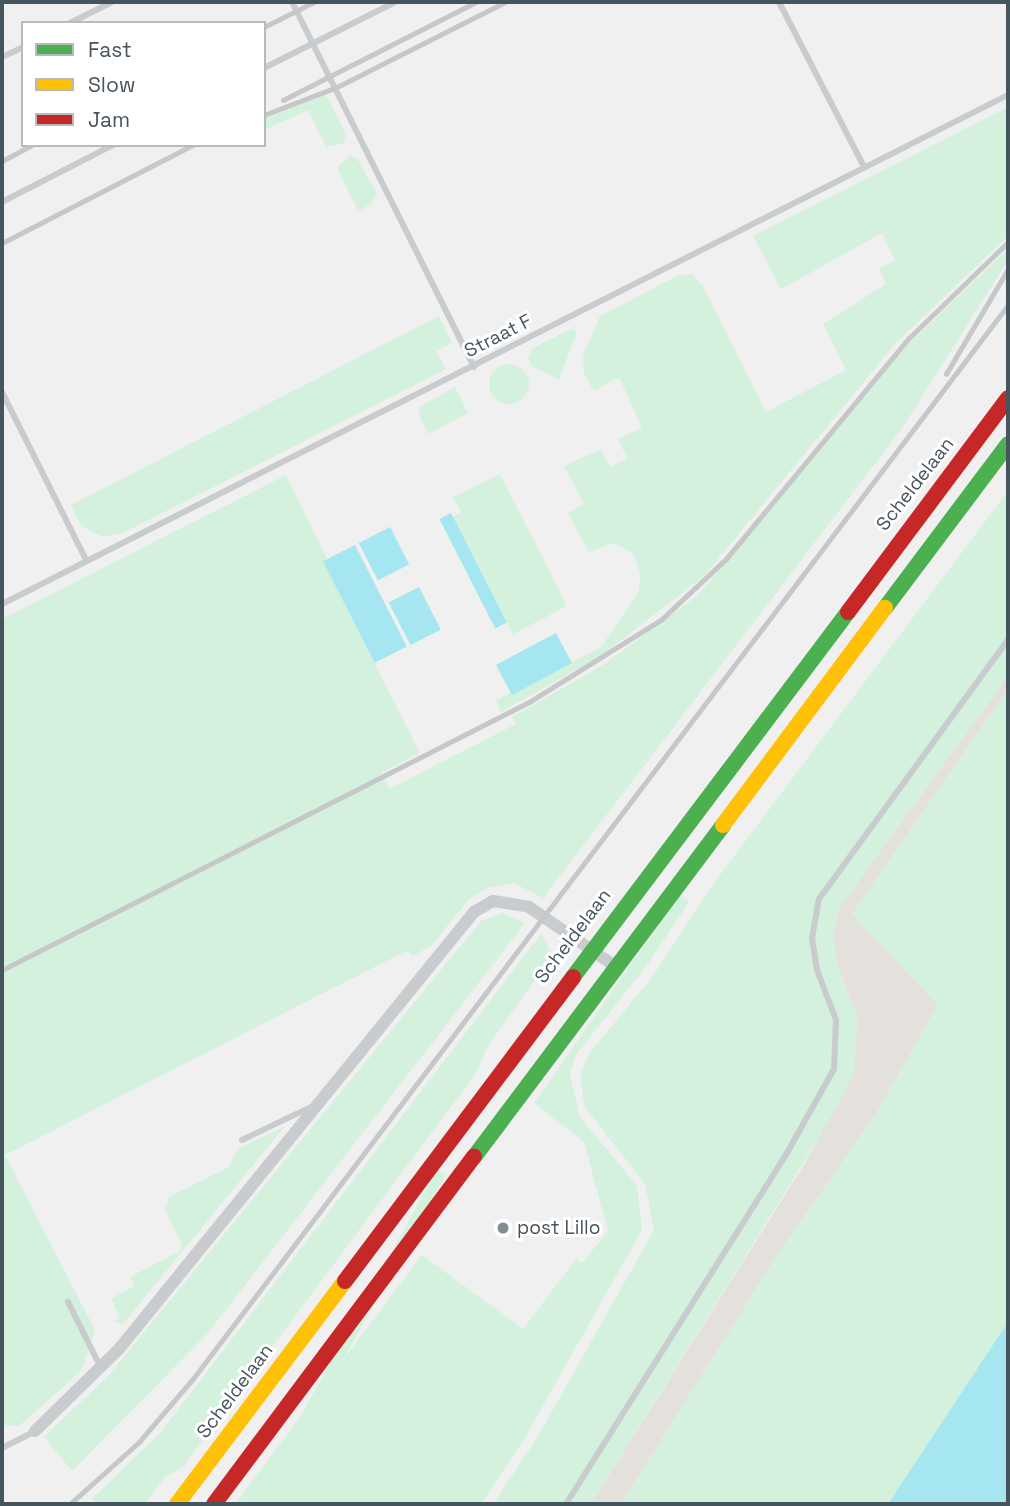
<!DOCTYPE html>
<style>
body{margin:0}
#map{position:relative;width:1010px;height:1506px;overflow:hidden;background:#f1f0f0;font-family:"Space Grotesk",sans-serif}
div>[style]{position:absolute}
.green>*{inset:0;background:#d3f1dc;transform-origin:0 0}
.round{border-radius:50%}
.sand>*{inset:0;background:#e4e1dc}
.water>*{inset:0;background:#a6e6f0;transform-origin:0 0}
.lane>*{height:6px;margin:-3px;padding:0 3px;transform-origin:3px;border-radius:3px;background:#c9cccf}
.street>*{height:12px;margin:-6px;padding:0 6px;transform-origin:6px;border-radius:6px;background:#c9cccf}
.fast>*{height:16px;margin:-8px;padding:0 8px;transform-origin:8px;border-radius:8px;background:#4caf50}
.slow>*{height:16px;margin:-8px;padding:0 8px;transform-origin:8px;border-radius:8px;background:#ffc107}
.jam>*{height:16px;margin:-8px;padding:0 8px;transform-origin:8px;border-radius:8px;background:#c62828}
.rail>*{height:4.5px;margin:-2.25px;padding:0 2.25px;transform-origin:2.25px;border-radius:2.25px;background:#c5c7c9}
.dots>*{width:19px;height:19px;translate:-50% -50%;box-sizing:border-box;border:4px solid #fff;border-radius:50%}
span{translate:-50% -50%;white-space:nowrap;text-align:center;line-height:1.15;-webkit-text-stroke:6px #fff;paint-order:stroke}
.street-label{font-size:19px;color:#46545d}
.poi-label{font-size:19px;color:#46545d}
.left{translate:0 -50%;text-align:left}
.frame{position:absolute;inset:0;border:4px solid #46545d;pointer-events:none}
.legend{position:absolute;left:21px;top:21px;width:245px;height:126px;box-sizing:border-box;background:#fff;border:2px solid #b5bbbe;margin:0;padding:9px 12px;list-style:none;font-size:21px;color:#46545d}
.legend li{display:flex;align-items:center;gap:14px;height:35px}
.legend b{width:35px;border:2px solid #b5bbbe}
</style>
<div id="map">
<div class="green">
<div style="clip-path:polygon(326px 94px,346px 134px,344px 143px,326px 147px,308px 110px,264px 130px,264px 119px)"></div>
<div style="clip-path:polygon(1008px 107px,1008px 236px,895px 344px,704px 576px,602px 655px,501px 712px,496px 700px,601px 647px,638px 593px,641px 576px,634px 554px,613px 543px,589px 552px,568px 513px,584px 504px,564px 466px,601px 449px,610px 467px,627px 458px,618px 439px,642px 428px,619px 377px,594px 391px,584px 374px,583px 356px,600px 316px,677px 276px,692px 274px,702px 285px,766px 412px,846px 370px,823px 324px,886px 284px,879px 268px,895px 261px,882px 233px,781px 289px,753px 236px)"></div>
<div style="clip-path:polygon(350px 155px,357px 158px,377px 194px,370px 205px,358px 211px,337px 168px)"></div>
<div style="clip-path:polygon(1008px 249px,1008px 260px,903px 427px,543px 898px,514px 883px,488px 888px,469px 899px,432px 945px,413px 956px,406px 951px,5px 1155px,95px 1330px,82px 1370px,19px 1426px,2px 1425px,2px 619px,286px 475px,327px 559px,323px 561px,420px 753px,381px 773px,389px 789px,516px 724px,512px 717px,603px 665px,698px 595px,900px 352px)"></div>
<div style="clip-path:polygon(439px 316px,452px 343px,436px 351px,446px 369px,123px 533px,103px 537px,81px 526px,71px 505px)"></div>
<div style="clip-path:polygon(572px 329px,577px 331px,559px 380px,532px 366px,528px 358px,533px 348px)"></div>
<div class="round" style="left:489px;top:364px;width:40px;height:40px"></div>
<div style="clip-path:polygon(455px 387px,468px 413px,428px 434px,419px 415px,420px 407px)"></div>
<div style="clip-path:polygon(500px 474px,567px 606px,513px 634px,452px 517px,461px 512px,453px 497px)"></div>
<div style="clip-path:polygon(1008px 491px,1008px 676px,839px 908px,833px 937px,837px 964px,857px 1016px,854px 1074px,845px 1096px,591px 1504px,493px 1504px,537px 1438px,654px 1230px,645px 1184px,584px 1106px,580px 1076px,589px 1054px,653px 976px,708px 891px)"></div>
<div style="clip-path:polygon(1008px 689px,1008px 1322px,888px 1504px,621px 1504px,774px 1260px,879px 1109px,938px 1005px,852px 914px)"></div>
<div style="clip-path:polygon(679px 895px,689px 902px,645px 968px,575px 1056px,570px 1074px,580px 1117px,637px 1186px,642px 1230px,523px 1441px,481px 1504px,235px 1504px,422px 1255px,523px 1329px,576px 1259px,582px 1263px,608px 1231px,584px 1142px,534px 1103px)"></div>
<div style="clip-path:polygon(503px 913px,525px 923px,208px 1333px,72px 1471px,44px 1437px,108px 1376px,481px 921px)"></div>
<div style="clip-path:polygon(541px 934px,553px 955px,488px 1046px,474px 1076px,182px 1468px,165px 1477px,145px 1504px,97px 1504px,92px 1499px,161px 1432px)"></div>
<div style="clip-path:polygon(285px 1126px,123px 1324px,113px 1322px,120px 1318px,111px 1299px,134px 1286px,130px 1277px,180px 1251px,182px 1244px,165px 1211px,169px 1197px,229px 1167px,238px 1149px)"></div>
<div style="left:437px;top:1170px;width:10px;height:417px;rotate:29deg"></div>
</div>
<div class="sand">
<div style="clip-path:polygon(1008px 676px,1008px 689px,852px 914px,938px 1005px,879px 1109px,774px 1260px,621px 1504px,591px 1504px,805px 1163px,854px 1074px,857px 1016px,837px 964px,833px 937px,839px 908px)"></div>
</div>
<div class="water">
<div style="left:451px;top:513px;width:123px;height:13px;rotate:63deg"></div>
<div style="left:390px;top:527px;width:42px;height:35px;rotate:63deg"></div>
<div style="left:355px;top:545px;width:114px;height:36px;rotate:63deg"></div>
<div style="left:419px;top:587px;width:48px;height:34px;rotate:63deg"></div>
<div style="left:556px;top:633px;width:34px;height:68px;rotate:62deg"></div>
<div style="clip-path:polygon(1008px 1322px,1008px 1504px,888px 1504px)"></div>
</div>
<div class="lane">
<div style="left:292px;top:2px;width:408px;rotate:63.5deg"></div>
<div style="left:779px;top:2px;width:186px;rotate:62.7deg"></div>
<div style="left:70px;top:23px;width:47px;rotate:-26.6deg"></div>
<div style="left:2px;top:57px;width:23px;rotate:-25deg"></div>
<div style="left:264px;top:68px;width:147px;rotate:-26.7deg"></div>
<div style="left:2px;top:202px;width:125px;rotate:-27.2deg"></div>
<div style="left:2px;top:392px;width:188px;rotate:63.4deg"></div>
<div style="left:2px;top:604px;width:1127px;rotate:-26.84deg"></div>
<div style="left:242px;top:1140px;width:76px;rotate:-25.6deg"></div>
<div style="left:68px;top:1302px;width:72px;rotate:63.4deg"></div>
<div style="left:2px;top:1448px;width:37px;rotate:-27deg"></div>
<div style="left:566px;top:1504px;width:415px;rotate:-57.8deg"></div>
<div style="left:787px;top:1153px;width:96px;rotate:-60.8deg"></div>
<div style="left:834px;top:1069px;width:49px;rotate:-87.7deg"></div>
<div style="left:836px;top:1020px;width:53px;rotate:-110.8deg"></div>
<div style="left:817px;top:970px;width:32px;rotate:-99deg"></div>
<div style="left:812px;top:938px;width:40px;rotate:-80deg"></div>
<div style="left:819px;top:899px;width:321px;rotate:-53.9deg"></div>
</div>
<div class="street">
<div style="left:35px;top:1431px;width:117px;rotate:-44.3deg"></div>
<div style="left:119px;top:1349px;width:563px;rotate:-50.91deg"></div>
<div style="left:474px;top:912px;width:22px;rotate:-30deg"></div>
<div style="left:493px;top:901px;width:36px;rotate:9deg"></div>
<div style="left:529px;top:907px;width:104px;rotate:34.5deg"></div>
</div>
<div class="fast">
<div style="left:885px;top:608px;width:205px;rotate:-53.1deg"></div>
<div style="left:573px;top:977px;width:457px;rotate:-53deg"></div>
<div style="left:474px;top:1157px;width:415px;rotate:-53.1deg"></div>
</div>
<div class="slow">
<div style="left:723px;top:825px;width:271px;rotate:-53.3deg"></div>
<div style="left:177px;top:1504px;width:279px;rotate:-53deg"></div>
</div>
<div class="jam">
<div style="left:848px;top:612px;width:267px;rotate:-53.2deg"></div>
<div style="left:345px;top:1281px;width:380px;rotate:-53.1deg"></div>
<div style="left:214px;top:1504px;width:434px;rotate:-53.2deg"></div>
</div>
<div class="rail">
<div style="left:264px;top:27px;width:56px;rotate:-26.6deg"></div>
<div style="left:283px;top:100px;width:216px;rotate:-26.9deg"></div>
<div style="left:264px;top:115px;width:78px;rotate:-21deg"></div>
<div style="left:337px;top:87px;width:188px;rotate:-26.8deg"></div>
<div style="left:2px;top:161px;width:34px;rotate:-28deg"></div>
<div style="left:2px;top:243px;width:215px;rotate:-27.2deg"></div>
<div style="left:946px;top:374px;width:122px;rotate:-59.4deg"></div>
<div style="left:2px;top:970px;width:593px;rotate:-26.95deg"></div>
<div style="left:531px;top:701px;width:155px;rotate:-32deg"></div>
<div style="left:662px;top:619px;width:88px;rotate:-43.2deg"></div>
<div style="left:726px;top:559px;width:286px;rotate:-50.4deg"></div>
<div style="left:908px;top:339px;width:139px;rotate:-44.1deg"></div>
<div style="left:70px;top:1504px;width:93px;rotate:-41.9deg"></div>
<div style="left:139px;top:1442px;width:82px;rotate:-49.5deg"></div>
<div style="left:192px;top:1380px;width:1350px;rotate:-52.8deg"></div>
</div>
<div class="dots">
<div style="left:503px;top:1228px;background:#828b90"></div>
</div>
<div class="street-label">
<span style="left:498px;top:336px;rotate:-27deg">Straat F</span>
<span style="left:915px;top:484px;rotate:-52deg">Scheldelaan</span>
<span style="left:573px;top:936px;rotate:-53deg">Scheldelaan</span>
<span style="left:235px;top:1391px;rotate:-53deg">Scheldelaan</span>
</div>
<div class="poi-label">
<span class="left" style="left:517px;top:1228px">post Lillo</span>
</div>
<div class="frame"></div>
<ul class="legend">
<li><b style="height:9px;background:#4caf50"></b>Fast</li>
<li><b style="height:9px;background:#ffc107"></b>Slow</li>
<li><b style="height:9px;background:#c62828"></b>Jam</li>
</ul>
</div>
